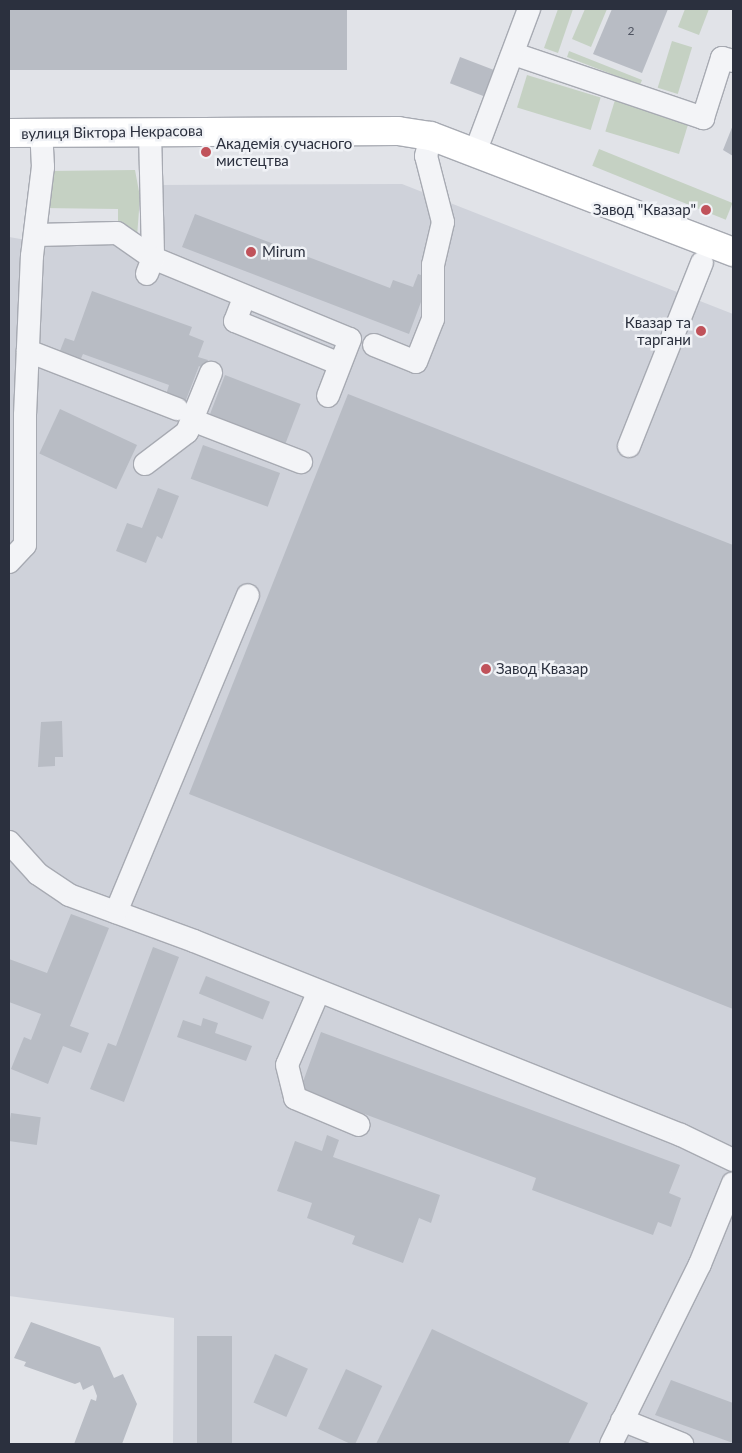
<!DOCTYPE html>
<meta charset="utf-8">
<style>
body{margin:0}
#map{position:relative;width:742px;height:1453px;overflow:hidden;background:#e1e3e8;font-family:Lato,sans-serif}
div>[style]{position:absolute}
.built>*{inset:0;background:#cfd2da}
.green>*{inset:0;background:#c5d1c3;transform-origin:0 0}
.building>*{inset:0;background:#b8bcc4;transform-origin:0 0}
.roads{filter:drop-shadow(1px 0 #a7aab2) drop-shadow(-1px 0 #a7aab2) drop-shadow(0 1px #a7aab2) drop-shadow(0 -1px #a7aab2)}
.minor>*{height:22px;margin:-11px;padding:0 11px;transform-origin:11px;border-radius:11px;background:#f3f4f7}
.major>*{height:28px;margin:-14px;padding:0 14px;transform-origin:14px;border-radius:14px;background:#fff}
.dots>*{width:14px;height:14px;translate:-50% -50%;box-sizing:border-box;border:2px solid #f0f2f6;border-radius:50%}
span{translate:-50% -50%;white-space:nowrap;text-align:center;line-height:1.15;-webkit-text-stroke:5px #f0f2f6;paint-order:stroke}
.number-label{font-size:12px;color:#4e5360}
.number-label span{-webkit-text-stroke-width:0}
.street-label{font-size:15px;color:#2b303e}
.poi-label{font-size:15px;color:#2b303e}
.left{translate:0 -50%;text-align:left}
.right{translate:-100% -50%;text-align:right}
.frame{position:absolute;inset:0;border:10px solid #2b303e;pointer-events:none}
</style>
<div id="map">
<div class="built">
<div style="clip-path:polygon(402px 184px,733px 314px,733px 1444px,173px 1444px,174px 1318px,9px 1296px,9px 237px,38px 242px,116px 242px,169px 257px,160px 247px,159px 185px)"></div>
</div>
<div class="green">
<div style="clip-path:polygon(558px 9px,573px 9px,558px 53px,544px 48px)"></div>
<div style="clip-path:polygon(585px 9px,607px 9px,591px 47px,572px 39px)"></div>
<div style="clip-path:polygon(685px 9px,709px 9px,699px 35px,678px 27px)"></div>
<div style="left:672px;top:41px;width:21px;height:49px;rotate:17deg"></div>
<div style="clip-path:polygon(569px 51px,642px 80px,640px 85px,567px 57px)"></div>
<div style="left:527px;top:75px;width:77px;height:34px;rotate:17deg"></div>
<div style="left:615px;top:100px;width:77px;height:33px;rotate:17deg"></div>
<div style="left:599px;top:149px;width:144px;height:18px;rotate:22deg"></div>
<div style="clip-path:polygon(135px 170px,140px 197px,137px 237px,118px 225px,118px 209px,42px 208px,47px 171px)"></div>
</div>
<div class="building">
<div style="left:9px;top:9px;width:338px;height:61px"></div>
<div style="clip-path:polygon(612px 9px,668px 9px,642px 73px,593px 54px)"></div>
<div style="left:460px;top:57px;width:42px;height:28px;rotate:21deg"></div>
<div style="clip-path:polygon(733px 125px,733px 156px,723px 150px)"></div>
<div style="clip-path:polygon(195px 214px,390px 288px,393px 280px,413px 287px,418px 274px,430px 278px,409px 334px,182px 247px)"></div>
<div style="clip-path:polygon(92px 291px,192px 327px,189px 335px,204px 341px,198px 357px,208px 360px,205px 369px,199px 366px,184px 405px,165px 398px,169px 385px,83px 354px,79px 363px,58px 356px,65px 338px,74px 341px)"></div>
<div style="left:225px;top:375px;width:81px;height:46px;rotate:21deg"></div>
<div style="clip-path:polygon(348px 394px,733px 545px,733px 1009px,189px 794px)"></div>
<div style="left:60px;top:409px;width:85px;height:49px;rotate:25deg"></div>
<div style="left:203px;top:445px;width:82px;height:36px;rotate:20deg"></div>
<div style="clip-path:polygon(158px 488px,179px 496px,162px 539px,157px 536px,146px 563px,116px 551px,127px 523px,142px 528px)"></div>
<div style="clip-path:polygon(62px 721px,63px 757px,55px 757px,55px 766px,38px 767px,41px 722px)"></div>
<div style="clip-path:polygon(71px 914px,109px 928px,70px 1026px,89px 1033px,81px 1053px,63px 1046px,48px 1084px,11px 1069px,24px 1037px,31px 1040px,41px 1014px,9px 1002px,9px 959px,47px 973px)"></div>
<div style="clip-path:polygon(153px 947px,179px 957px,124px 1102px,90px 1089px,108px 1043px,116px 1046px)"></div>
<div style="left:206px;top:976px;width:69px;height:19px;rotate:22deg"></div>
<div style="clip-path:polygon(203px 1018px,218px 1023px,215px 1033px,252px 1046px,246px 1061px,177px 1037px,183px 1020px,201px 1026px)"></div>
<div style="clip-path:polygon(321px 1032px,680px 1165px,669px 1193px,681px 1198px,671px 1227px,658px 1222px,653px 1235px,532px 1190px,536px 1178px,300px 1090px)"></div>
<div style="left:11px;top:1113px;width:30px;height:28px;rotate:8deg"></div>
<div style="clip-path:polygon(327px 1135px,339px 1140px,333px 1157px,440px 1195px,431px 1223px,419px 1218px,403px 1263px,352px 1244px,355px 1236px,307px 1218px,312px 1203px,277px 1191px,295px 1141px,322px 1151px)"></div>
<div style="clip-path:polygon(31px 1322px,100px 1347px,114px 1378px,123px 1374px,137px 1404px,122px 1444px,74px 1444px,91px 1399px,96px 1401px,97px 1396px,93px 1385px,83px 1390px,80px 1382px,75px 1384px,24px 1366px,26px 1362px,14px 1358px)"></div>
<div style="clip-path:polygon(432px 1329px,588px 1403px,568px 1444px,376px 1444px)"></div>
<div style="left:197px;top:1336px;width:35px;height:108px"></div>
<div style="left:275px;top:1354px;width:36px;height:53px;rotate:24deg"></div>
<div style="left:346px;top:1369px;width:40px;height:66px;rotate:25deg"></div>
<div style="clip-path:polygon(671px 1380px,733px 1403px,733px 1443px,655px 1415px)"></div>
</div>
<div class="roads">
<div class="minor">
<div style="left:514px;top:54px;width:200px;rotate:18.7deg"></div>
<div style="left:703px;top:118px;width:63px;rotate:-72.4deg"></div>
<div style="left:722px;top:58px;width:11px;rotate:15deg"></div>
<div style="left:150px;top:132px;width:126px;rotate:88.6deg"></div>
<div style="left:153px;top:258px;width:213px;rotate:22.4deg"></div>
<div style="left:350px;top:339px;width:61px;rotate:111.1deg"></div>
<div style="left:476px;top:150px;width:151px;rotate:-69.4deg"></div>
<div style="left:36px;top:235px;width:81px;rotate:-1.4deg"></div>
<div style="left:117px;top:233px;width:44px;rotate:34.8deg"></div>
<div style="left:153px;top:258px;width:17px;rotate:111deg"></div>
<div style="left:244px;top:298px;width:25px;rotate:111deg"></div>
<div style="left:235px;top:321px;width:113px;rotate:22.3deg"></div>
<div style="left:374px;top:345px;width:45px;rotate:22deg"></div>
<div style="left:416px;top:362px;width:46px;rotate:-68.4deg"></div>
<div style="left:433px;top:319px;width:54px;rotate:-90deg"></div>
<div style="left:433px;top:265px;width:44px;rotate:-76.9deg"></div>
<div style="left:443px;top:222px;width:68px;rotate:-104.4deg"></div>
<div style="left:426px;top:156px;width:21px;rotate:-76deg"></div>
<div style="left:28px;top:351px;width:160px;rotate:21.3deg"></div>
<div style="left:192px;top:420px;width:117px;rotate:21.1deg"></div>
<div style="left:629px;top:446px;width:197px;rotate:-68.3deg"></div>
<div style="left:145px;top:464px;width:53px;rotate:-37.3deg"></div>
<div style="left:187px;top:432px;width:64px;rotate:-67.9deg"></div>
<div style="left:9px;top:562px;width:23px;rotate:-47deg"></div>
<div style="left:25px;top:545px;width:130px;rotate:-90deg"></div>
<div style="left:25px;top:415px;width:159px;rotate:-87.5deg"></div>
<div style="left:32px;top:256px;width:90px;rotate:-83deg"></div>
<div style="left:43px;top:167px;width:34px;rotate:-93deg"></div>
<div style="left:9px;top:842px;width:43px;rotate:47.8deg"></div>
<div style="left:38px;top:874px;width:37px;rotate:34deg"></div>
<div style="left:69px;top:895px;width:133px;rotate:20.2deg"></div>
<div style="left:194px;top:941px;width:524px;rotate:21.72deg"></div>
<div style="left:681px;top:1135px;width:58px;rotate:25.7deg"></div>
<div style="left:116px;top:912px;width:343px;rotate:-67.4deg"></div>
<div style="left:318px;top:993px;width:78px;rotate:113.3deg"></div>
<div style="left:287px;top:1065px;width:34px;rotate:76deg"></div>
<div style="left:295px;top:1098px;width:69px;rotate:22.9deg"></div>
<div style="left:622px;top:1420px;width:65px;rotate:21.8deg"></div>
<div style="left:611px;top:1444px;width:201px;rotate:-63.7deg"></div>
<div style="left:700px;top:1264px;width:87px;rotate:-67.8deg"></div>
</div>
<div class="major">
<div style="left:9px;top:133px;width:389px;rotate:-0.3deg"></div>
<div style="left:398px;top:131px;width:33px;rotate:9deg"></div>
<div style="left:431px;top:136px;width:324px;rotate:21deg"></div>
</div>
</div>
<div class="dots">
<div style="left:206px;top:152px;background:#c0525a"></div>
<div style="left:706px;top:210px;background:#c0525a"></div>
<div style="left:251px;top:252px;background:#c0525a"></div>
<div style="left:701px;top:331px;background:#c0525a"></div>
<div style="left:486px;top:669px;background:#c0525a"></div>
</div>
<div class="number-label">
<span style="left:631px;top:31px">2</span>
</div>
<div class="street-label">
<span style="left:112px;top:132px;rotate:-1deg">вулиця Віктора Некрасова</span>
</div>
<div class="poi-label">
<span class="left" style="left:216px;top:152px">Академія сучасного<br>мистецтва</span>
<span class="right" style="left:696px;top:210px">Завод "Квазар"</span>
<span class="left" style="left:262px;top:252px">Mirum</span>
<span class="right" style="left:691px;top:331px">Квазар та<br>таргани</span>
<span class="left" style="left:496px;top:669px">Завод Квазар</span>
</div>
<div class="frame"></div>
</div>
